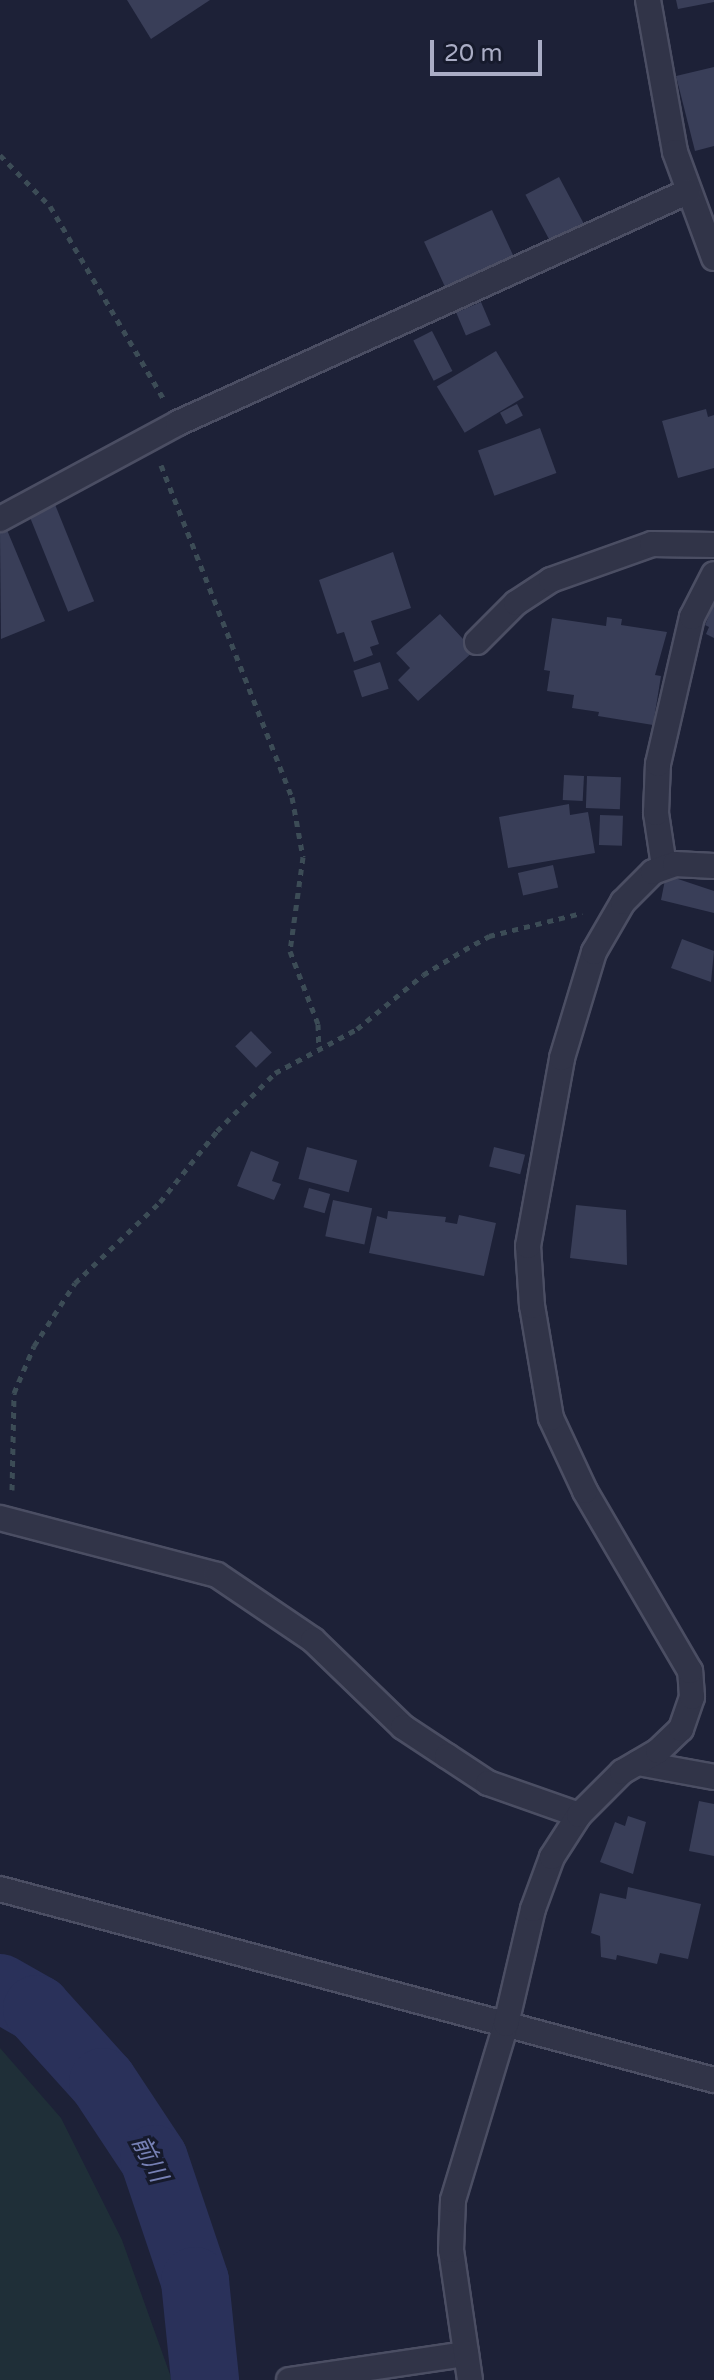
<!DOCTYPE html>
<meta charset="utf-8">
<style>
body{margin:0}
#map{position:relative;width:714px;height:2380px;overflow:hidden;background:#1d2137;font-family:"Varela Round","Noto Sans JP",sans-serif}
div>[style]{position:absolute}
.green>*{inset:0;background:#1f2f38}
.river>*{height:68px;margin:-34px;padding:0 34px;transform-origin:34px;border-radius:34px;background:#2a315a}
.building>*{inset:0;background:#393e58;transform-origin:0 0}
.path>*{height:5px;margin-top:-2.5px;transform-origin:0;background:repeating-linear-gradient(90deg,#3c4c56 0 6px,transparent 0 12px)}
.roads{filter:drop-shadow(2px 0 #4b4e63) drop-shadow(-2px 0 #4b4e63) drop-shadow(0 2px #4b4e63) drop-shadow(0 -2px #4b4e63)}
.minor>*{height:24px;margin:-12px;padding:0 12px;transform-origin:12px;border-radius:12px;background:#313448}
span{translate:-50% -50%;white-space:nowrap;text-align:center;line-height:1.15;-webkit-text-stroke:6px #161a2c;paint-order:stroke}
.water-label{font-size:24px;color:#7781b5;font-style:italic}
.scale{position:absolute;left:430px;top:40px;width:112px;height:36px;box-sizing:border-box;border:4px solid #aaadc5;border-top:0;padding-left:10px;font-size:24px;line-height:28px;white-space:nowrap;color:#aaadc5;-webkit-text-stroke:6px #161a2c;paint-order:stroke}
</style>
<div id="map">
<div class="green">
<div style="clip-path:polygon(0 2048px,61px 2118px,122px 2240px,172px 2380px,0 2380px)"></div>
</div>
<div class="river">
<div style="left:0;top:1988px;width:43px;rotate:29.6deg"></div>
<div style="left:37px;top:2009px;width:98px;rotate:47.9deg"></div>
<div style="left:103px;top:2082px;width:92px;rotate:56.5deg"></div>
<div style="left:154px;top:2159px;width:129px;rotate:71.4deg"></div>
<div style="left:195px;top:2281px;width:100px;rotate:84.2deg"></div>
</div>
<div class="building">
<div style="clip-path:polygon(127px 0,210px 0,151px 39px)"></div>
<div style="clip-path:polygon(676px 0,714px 0,714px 2px,678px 9px)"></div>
<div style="clip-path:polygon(714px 67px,714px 146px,695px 151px,676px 76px)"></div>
<div style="left:559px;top:177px;width:52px;height:38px;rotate:62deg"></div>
<div style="left:492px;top:210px;width:59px;height:75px;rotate:65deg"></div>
<div style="left:481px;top:302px;width:25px;height:27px;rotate:67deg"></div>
<div style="left:432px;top:331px;width:45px;height:21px;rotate:63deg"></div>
<div style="left:496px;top:351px;width:54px;height:69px;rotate:59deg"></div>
<div style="left:517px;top:404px;width:13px;height:19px;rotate:63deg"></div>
<div style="clip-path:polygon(706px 409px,708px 417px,714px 415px,714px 468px,678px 478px,662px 421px)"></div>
<div style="left:540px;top:428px;width:48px;height:66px;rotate:70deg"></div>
<div style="left:54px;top:502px;width:107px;height:28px;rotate:68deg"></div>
<div style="clip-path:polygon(7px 530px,45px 621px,1px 639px,0 532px)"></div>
<div style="clip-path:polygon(393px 552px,411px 608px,371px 621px,379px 644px,370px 647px,373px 655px,354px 662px,344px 632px,337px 634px,319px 580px)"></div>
<div style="clip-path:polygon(714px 604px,714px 638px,706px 634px,709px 627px,705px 625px)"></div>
<div style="clip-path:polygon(440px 614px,474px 651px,418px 701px,398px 680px,410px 668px,396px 653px)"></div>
<div style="clip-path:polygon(607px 617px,622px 619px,621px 625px,667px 632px,655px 675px,661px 676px,653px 725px,598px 716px,599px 712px,572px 708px,574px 695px,547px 691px,550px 671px,544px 670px,552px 618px,606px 626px)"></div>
<div style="left:380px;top:662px;width:28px;height:28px;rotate:72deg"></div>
<div style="left:564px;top:775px;width:20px;height:25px;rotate:3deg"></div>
<div style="left:587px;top:776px;width:34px;height:32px;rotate:2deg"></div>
<div style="clip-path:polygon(569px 804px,570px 815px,588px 812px,595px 853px,508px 868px,499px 817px)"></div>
<div style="left:600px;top:815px;width:23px;height:30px;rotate:2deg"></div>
<div style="left:553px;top:865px;width:23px;height:36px;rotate:77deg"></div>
<div style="clip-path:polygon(666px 875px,714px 891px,714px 913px,661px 900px)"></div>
<div style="clip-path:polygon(682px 939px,714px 951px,711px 982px,671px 968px)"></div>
<div style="left:251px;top:1031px;width:30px;height:22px;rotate:46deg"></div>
<div style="left:307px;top:1147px;width:52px;height:33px;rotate:15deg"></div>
<div style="left:494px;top:1147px;width:32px;height:20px;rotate:14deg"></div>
<div style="clip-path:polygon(251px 1151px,279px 1162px,272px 1181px,281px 1184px,274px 1200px,237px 1186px)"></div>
<div style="left:309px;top:1188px;width:22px;height:20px;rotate:16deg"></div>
<div style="left:333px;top:1200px;width:40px;height:37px;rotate:12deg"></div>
<div style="clip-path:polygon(576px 1205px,626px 1210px,627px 1265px,570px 1258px)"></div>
<div style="clip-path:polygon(388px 1211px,446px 1217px,445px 1222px,457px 1224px,459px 1215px,496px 1223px,484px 1276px,369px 1253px,377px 1216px,387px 1219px)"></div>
<div style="clip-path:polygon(699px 1801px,714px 1804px,714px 1856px,689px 1851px)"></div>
<div style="clip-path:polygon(628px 1816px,646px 1822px,633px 1874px,600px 1862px,615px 1822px,625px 1826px)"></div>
<div style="clip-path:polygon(628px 1887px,701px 1904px,688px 1959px,660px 1953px,657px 1964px,617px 1955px,616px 1960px,601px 1957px,600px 1936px,591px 1933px,600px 1893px,626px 1899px)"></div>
</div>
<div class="path">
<div style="left:0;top:155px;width:71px;rotate:45.6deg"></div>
<div style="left:50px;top:206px;width:223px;rotate:59.5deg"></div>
<div style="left:161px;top:465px;width:357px;rotate:68.5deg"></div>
<div style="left:292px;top:797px;width:61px;rotate:79.6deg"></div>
<div style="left:303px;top:857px;width:95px;rotate:97.9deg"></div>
<div style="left:290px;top:951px;width:78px;rotate:69deg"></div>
<div style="left:318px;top:1024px;width:24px;rotate:88deg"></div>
<div style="left:12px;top:1490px;width:97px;rotate:-88.8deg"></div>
<div style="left:14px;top:1393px;width:51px;rotate:-66.9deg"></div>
<div style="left:34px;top:1346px;width:75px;rotate:-56.9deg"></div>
<div style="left:75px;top:1283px;width:117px;rotate:-43.6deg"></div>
<div style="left:160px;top:1202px;width:91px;rotate:-51.2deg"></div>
<div style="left:217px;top:1131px;width:82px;rotate:-45deg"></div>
<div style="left:275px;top:1073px;width:93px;rotate:-28.2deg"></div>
<div style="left:357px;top:1029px;width:85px;rotate:-39.3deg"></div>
<div style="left:423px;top:975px;width:48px;rotate:-31.4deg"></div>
<div style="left:464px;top:950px;width:29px;rotate:-29deg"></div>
<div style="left:489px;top:936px;width:96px;rotate:-13.9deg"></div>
</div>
<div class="roads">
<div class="minor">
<div style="left:648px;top:0;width:154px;rotate:79.9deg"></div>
<div style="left:675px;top:152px;width:113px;rotate:69.8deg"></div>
<div style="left:0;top:519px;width:202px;rotate:-28.3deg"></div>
<div style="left:178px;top:423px;width:561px;rotate:-24.42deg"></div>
<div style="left:477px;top:642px;width:55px;rotate:-45deg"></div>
<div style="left:516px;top:603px;width:42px;rotate:-33.3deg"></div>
<div style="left:551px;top:580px;width:107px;rotate:-19.6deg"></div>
<div style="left:652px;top:544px;width:62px;rotate:0.9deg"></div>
<div style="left:664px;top:866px;width:54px;rotate:-98.6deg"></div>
<div style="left:656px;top:813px;width:49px;rotate:-87.7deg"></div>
<div style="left:658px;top:764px;width:151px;rotate:-77deg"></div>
<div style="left:692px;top:617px;width:48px;rotate:-62.9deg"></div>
<div style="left:0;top:1518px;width:224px;rotate:14.7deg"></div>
<div style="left:217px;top:1575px;width:116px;rotate:34.1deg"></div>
<div style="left:313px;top:1640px;width:125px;rotate:44deg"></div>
<div style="left:403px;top:1727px;width:53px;rotate:33.4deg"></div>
<div style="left:447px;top:1756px;width:49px;rotate:33.4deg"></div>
<div style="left:488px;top:1783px;width:96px;rotate:19.4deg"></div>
<div style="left:638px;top:1763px;width:77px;rotate:10.4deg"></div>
<div style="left:0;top:1889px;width:739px;rotate:14.98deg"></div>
<div style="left:289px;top:2380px;width:179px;rotate:-8.4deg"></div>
<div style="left:470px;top:2380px;width:131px;rotate:-98.3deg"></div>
<div style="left:451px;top:2250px;width:50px;rotate:-87.7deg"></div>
<div style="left:453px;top:2200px;width:184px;rotate:-73.2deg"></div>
<div style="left:506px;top:2024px;width:118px;rotate:-76.8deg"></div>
<div style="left:533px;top:1909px;width:55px;rotate:-69.9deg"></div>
<div style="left:552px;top:1857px;width:50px;rotate:-57.3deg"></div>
<div style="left:579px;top:1815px;width:61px;rotate:-45deg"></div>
<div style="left:622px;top:1772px;width:42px;rotate:-30.3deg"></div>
<div style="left:658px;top:1751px;width:32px;rotate:-44deg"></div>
<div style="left:681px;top:1729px;width:34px;rotate:-71deg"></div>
<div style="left:692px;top:1697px;width:26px;rotate:-94deg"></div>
<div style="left:690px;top:1671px;width:208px;rotate:-120.3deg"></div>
<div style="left:585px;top:1491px;width:81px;rotate:-115deg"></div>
<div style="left:551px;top:1418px;width:114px;rotate:-99.6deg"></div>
<div style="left:532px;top:1306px;width:60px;rotate:-93.8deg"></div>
<div style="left:528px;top:1246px;width:191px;rotate:-79.7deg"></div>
<div style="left:562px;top:1058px;width:111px;rotate:-73.2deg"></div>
<div style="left:594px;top:952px;width:58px;rotate:-59.9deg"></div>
<div style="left:623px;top:902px;width:42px;rotate:-45deg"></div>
<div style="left:653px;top:872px;width:23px;rotate:-20deg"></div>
<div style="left:675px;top:864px;width:39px;rotate:3deg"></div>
</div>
</div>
<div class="water-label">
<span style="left:149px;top:2159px;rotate:63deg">前川</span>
</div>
<div class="scale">20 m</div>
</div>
